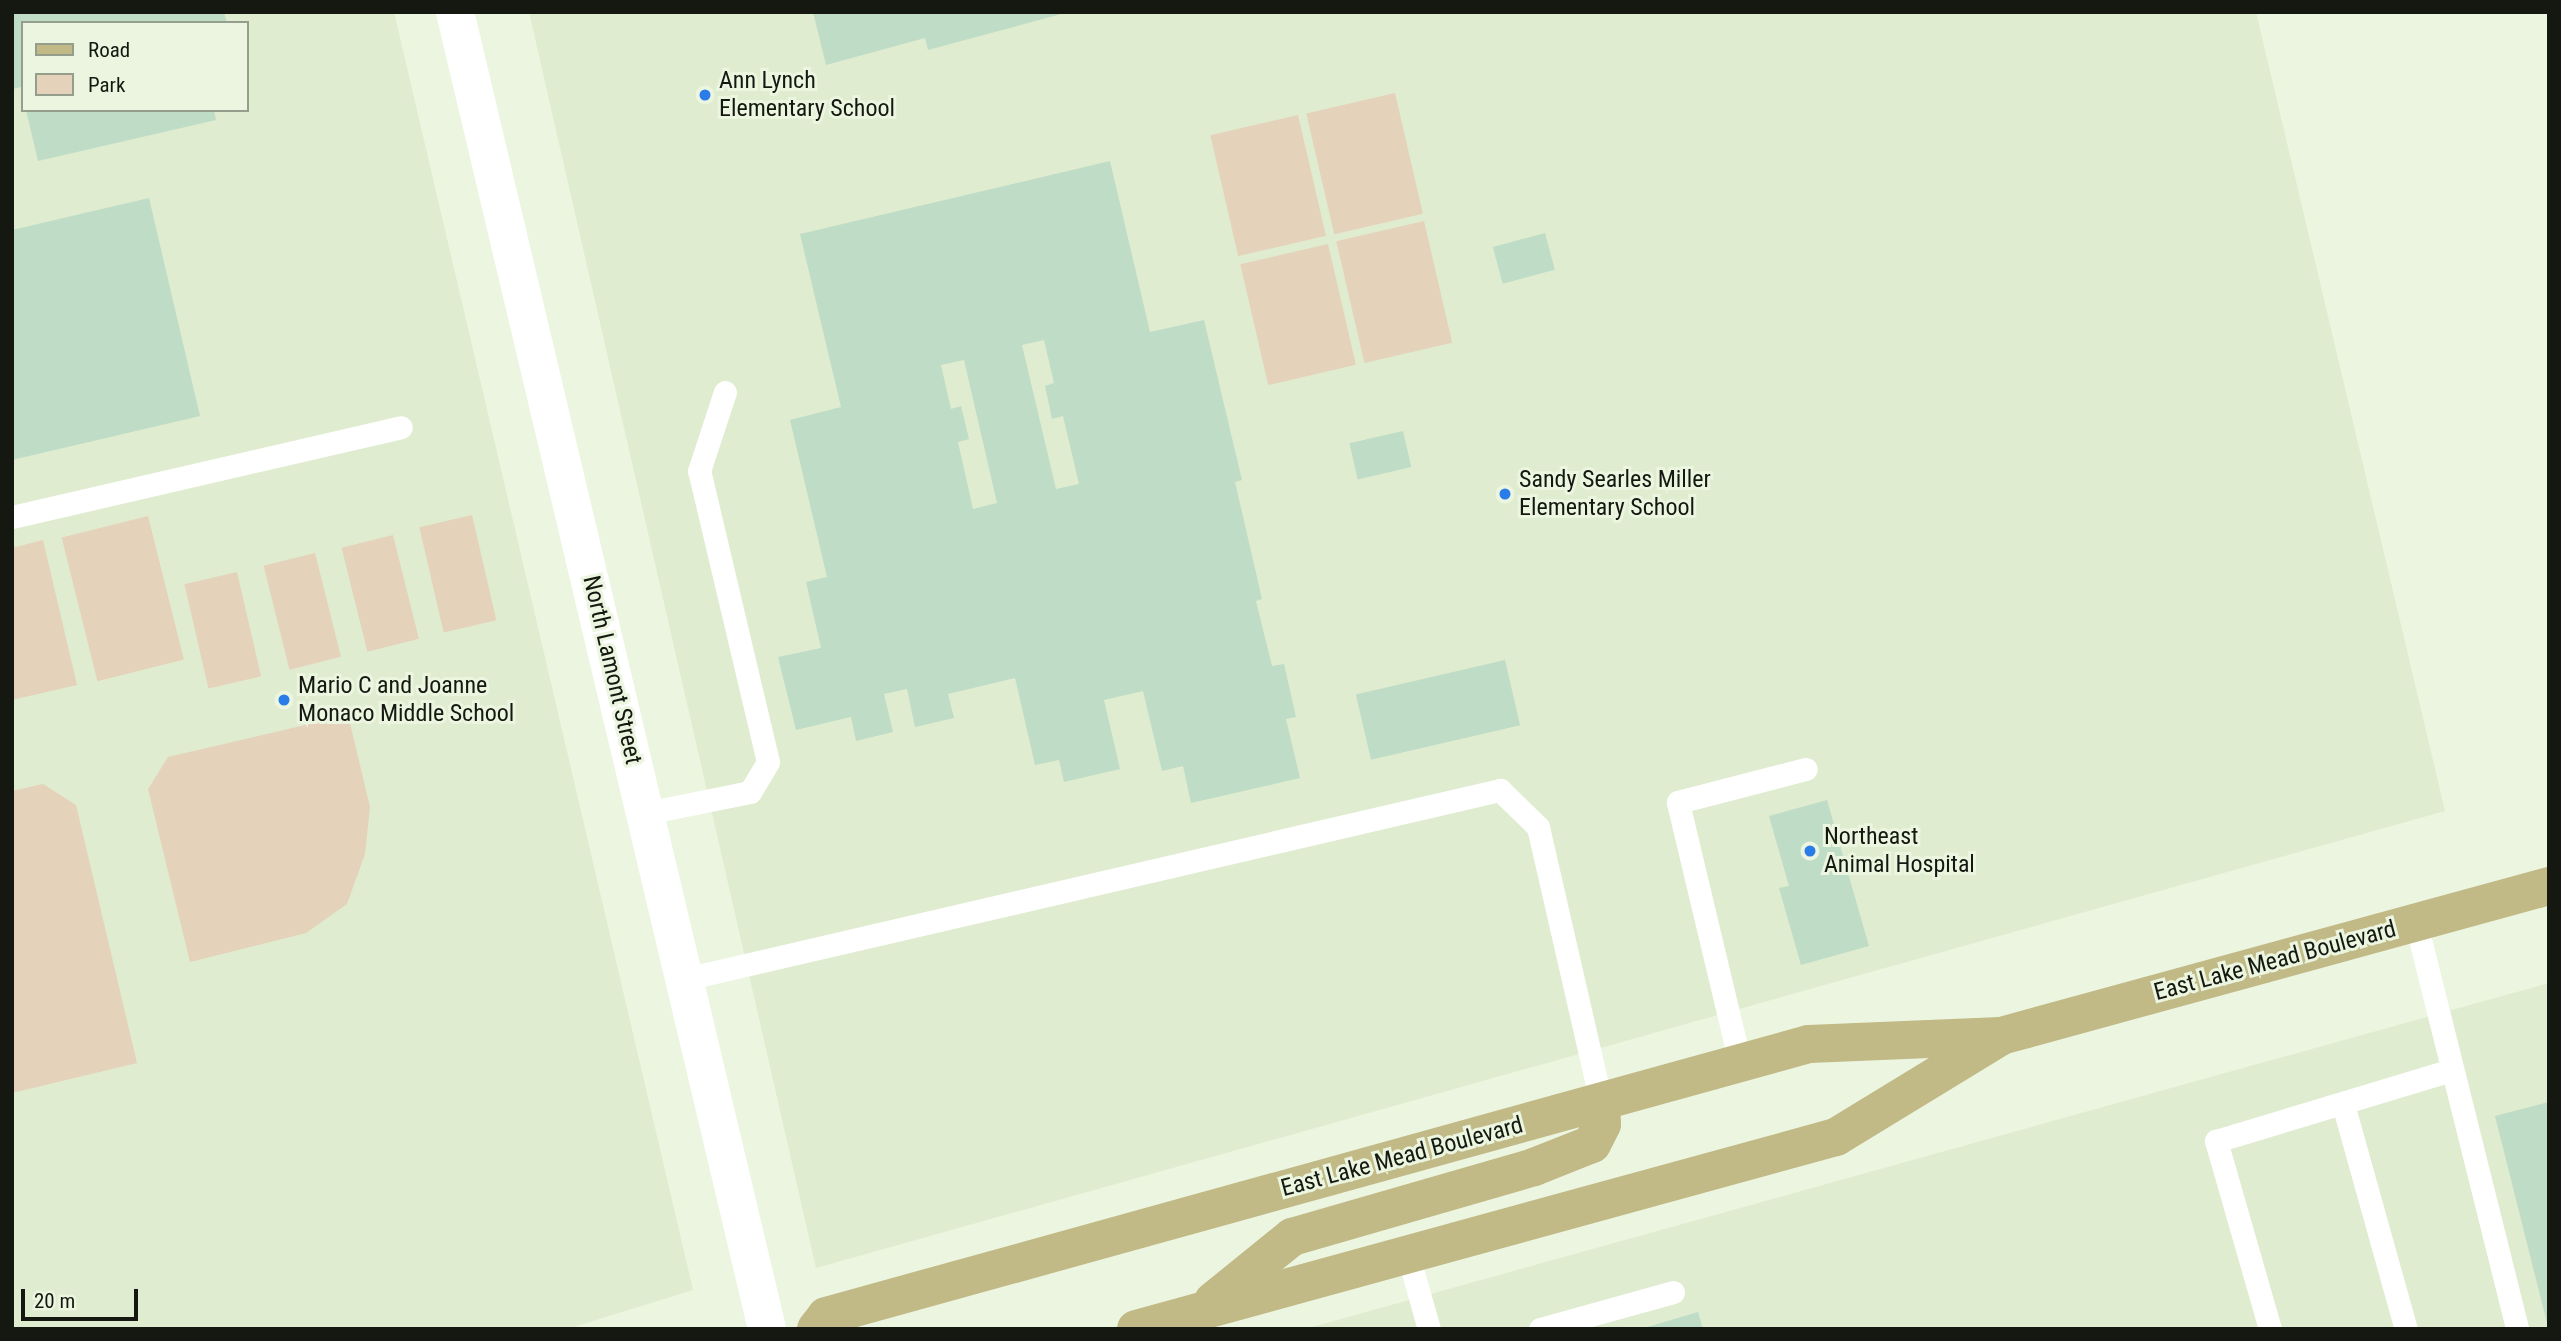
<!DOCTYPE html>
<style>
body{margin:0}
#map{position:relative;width:2561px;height:1341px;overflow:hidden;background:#ebf5df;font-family:"Roboto Condensed",sans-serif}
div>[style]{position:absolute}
.built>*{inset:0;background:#dfeccf}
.green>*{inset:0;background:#e4d2ba;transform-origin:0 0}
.building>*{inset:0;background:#bfdcc7;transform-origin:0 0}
.service>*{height:23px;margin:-11.5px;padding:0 11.5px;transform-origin:11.5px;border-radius:11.5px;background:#fff}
.tertiary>*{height:38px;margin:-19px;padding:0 19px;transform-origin:19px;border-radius:19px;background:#fff}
.primary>*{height:38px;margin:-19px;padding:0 19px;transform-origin:19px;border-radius:19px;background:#c1b986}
.dots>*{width:19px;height:19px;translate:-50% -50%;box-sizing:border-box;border:4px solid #ebf5df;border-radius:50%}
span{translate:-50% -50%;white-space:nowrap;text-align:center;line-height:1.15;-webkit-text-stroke:6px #ebf5df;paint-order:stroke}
.poi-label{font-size:24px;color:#141810}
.left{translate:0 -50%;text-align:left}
.street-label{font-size:24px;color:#141810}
.frame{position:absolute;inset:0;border:14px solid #141810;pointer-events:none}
.legend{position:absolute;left:21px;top:21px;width:228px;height:91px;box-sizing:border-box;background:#ebf5df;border:2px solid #959d8c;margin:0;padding:9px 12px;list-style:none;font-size:21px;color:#141810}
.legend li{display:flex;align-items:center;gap:14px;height:35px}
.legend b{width:35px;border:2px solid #959d8c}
.scale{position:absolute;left:21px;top:1289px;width:117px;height:32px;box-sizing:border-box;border:4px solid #141810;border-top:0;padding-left:9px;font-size:21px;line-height:24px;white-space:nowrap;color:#141810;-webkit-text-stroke:5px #ebf5df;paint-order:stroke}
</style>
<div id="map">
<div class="built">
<div style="clip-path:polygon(evenodd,12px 12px,394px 12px,693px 1290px,567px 1329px,12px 1329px,12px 12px,23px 23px,247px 23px,247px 110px,23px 110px,23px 23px)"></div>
<div style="clip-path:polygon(529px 12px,2256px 12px,2445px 811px,816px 1268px)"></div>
<div style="clip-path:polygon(2549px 983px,2549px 1329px,1305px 1329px)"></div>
</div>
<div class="green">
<div style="left:1395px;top:93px;width:124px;height:91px;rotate:77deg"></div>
<div style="left:1298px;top:115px;width:124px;height:90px;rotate:77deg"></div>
<div style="left:1424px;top:221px;width:125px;height:90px;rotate:77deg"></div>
<div style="left:1328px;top:244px;width:124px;height:90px;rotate:77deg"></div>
<div style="left:472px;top:515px;width:108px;height:54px;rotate:77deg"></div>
<div style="left:148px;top:516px;width:148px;height:89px;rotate:76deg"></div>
<div style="left:393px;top:535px;width:107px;height:53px;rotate:76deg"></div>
<div style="clip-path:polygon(43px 540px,77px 685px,12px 700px,12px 548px)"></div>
<div style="left:315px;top:553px;width:107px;height:53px;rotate:76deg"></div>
<div style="left:237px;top:572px;width:107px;height:54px;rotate:77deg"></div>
<div style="clip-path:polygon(348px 715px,370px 807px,365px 854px,347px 904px,306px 933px,190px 962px,148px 789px,168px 757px)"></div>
<div style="clip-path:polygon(43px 784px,76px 805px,137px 1063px,12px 1093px,12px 791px)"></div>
</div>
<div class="building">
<div style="clip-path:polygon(12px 12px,224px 12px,227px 23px,23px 23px,22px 92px,21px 87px,12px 89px)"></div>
<div style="clip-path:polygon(813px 12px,1065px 12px,1065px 13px,928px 50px,925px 38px,826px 65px)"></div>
<div style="clip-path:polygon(26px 110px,214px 110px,216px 120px,38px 161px)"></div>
<div style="clip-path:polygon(evenodd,1110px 161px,1150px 332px,1204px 320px,1242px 480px,1235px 482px,1262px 599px,1256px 601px,1272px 666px,1284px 664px,1296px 717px,1286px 719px,1300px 778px,1191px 803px,1183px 766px,1162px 771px,1143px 691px,1104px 700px,1120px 769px,1064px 782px,1059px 760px,1035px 765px,1015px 678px,948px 694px,954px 718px,915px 727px,907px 689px,884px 694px,893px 732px,856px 741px,851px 717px,796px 730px,778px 657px,821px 648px,806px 582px,827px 577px,790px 420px,841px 407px,800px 234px,1110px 161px,1044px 340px,1054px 383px,1045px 386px,1052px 419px,1063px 416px,1079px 484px,1056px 489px,1022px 345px,1044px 340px,1110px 161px,964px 360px,997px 503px,973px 509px,958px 442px,969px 439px,961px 406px,951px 409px,941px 365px,964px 360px)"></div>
<div style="clip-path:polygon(149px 198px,200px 416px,12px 460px,12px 230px)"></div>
<div style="left:1545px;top:233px;width:38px;height:54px;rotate:75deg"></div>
<div style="left:1403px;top:431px;width:37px;height:55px;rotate:77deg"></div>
<div style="left:1505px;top:660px;width:67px;height:153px;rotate:77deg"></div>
<div style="clip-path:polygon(1827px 800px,1869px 946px,1801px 965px,1779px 888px,1789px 886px,1769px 816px)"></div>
<div style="clip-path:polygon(2549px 1102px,2549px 1327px,2548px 1327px,2495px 1116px)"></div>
<div style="clip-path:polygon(1698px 1312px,1703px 1329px,1644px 1329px,1644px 1328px)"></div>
</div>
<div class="service">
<div style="left:12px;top:517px;width:399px;rotate:-13deg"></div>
<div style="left:646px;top:813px;width:106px;rotate:-11.4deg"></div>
<div style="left:750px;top:792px;width:35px;rotate:-59deg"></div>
<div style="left:768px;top:762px;width:299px;rotate:-103.3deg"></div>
<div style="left:699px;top:471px;width:83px;rotate:-71.8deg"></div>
<div style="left:2416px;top:923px;width:418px;rotate:76deg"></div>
<div style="left:685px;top:979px;width:837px;rotate:-13.06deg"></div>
<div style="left:1500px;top:790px;width:53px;rotate:44.2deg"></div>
<div style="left:1538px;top:827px;width:282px;rotate:77.1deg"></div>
<div style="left:1740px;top:1063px;width:268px;rotate:-103.4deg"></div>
<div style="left:1678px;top:802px;width:132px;rotate:-14.5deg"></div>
<div style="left:2343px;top:1104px;width:234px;rotate:74.4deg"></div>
<div style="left:1408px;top:1255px;width:77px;rotate:74.2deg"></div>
<div style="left:1540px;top:1329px;width:138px;rotate:-15.5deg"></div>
<div style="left:2270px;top:1329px;width:196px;rotate:-106deg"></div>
<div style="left:2216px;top:1141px;width:245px;rotate:-16.8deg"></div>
</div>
<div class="tertiary">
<div style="left:455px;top:12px;width:1353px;rotate:76.67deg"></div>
</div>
<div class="primary">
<div style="left:1213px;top:1301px;width:102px;rotate:-39deg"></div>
<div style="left:1292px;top:1237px;width:252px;rotate:-16.1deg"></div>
<div style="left:1534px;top:1167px;width:62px;rotate:-21.6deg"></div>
<div style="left:1592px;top:1144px;width:22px;rotate:-63deg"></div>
<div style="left:1602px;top:1124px;width:22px;rotate:-93deg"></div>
<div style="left:816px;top:1329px;width:16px;rotate:-52deg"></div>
<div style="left:826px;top:1316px;width:1020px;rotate:-15.47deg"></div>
<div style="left:1809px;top:1044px;width:192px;rotate:-2.4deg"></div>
<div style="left:2001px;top:1036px;width:568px;rotate:-15.31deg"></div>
<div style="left:1136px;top:1329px;width:726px;rotate:-15.34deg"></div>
<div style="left:1836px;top:1137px;width:192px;rotate:-31.4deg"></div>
</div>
<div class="dots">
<div style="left:705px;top:95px;background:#2a7de8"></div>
<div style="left:1505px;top:494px;background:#2a7de8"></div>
<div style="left:284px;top:700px;background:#2a7de8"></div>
<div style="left:1810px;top:851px;background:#2a7de8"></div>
</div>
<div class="poi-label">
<span class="left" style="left:719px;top:95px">Ann Lynch<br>Elementary School</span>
<span class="left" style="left:1519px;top:494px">Sandy Searles Miller<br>Elementary School</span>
<span class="left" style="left:298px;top:700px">Mario C and Joanne<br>Monaco Middle School</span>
<span class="left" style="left:1824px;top:851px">Northeast<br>Animal Hospital</span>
</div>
<div class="street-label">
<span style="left:612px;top:670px;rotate:77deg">North Lamont Street</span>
<span style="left:2275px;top:961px;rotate:-15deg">East Lake Mead Boulevard</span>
<span style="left:1402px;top:1157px;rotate:-15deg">East Lake Mead Boulevard</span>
</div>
<div class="frame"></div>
<ul class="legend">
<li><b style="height:9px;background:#c1b986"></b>Road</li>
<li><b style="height:19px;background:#e4d2ba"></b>Park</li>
</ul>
<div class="scale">20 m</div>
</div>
